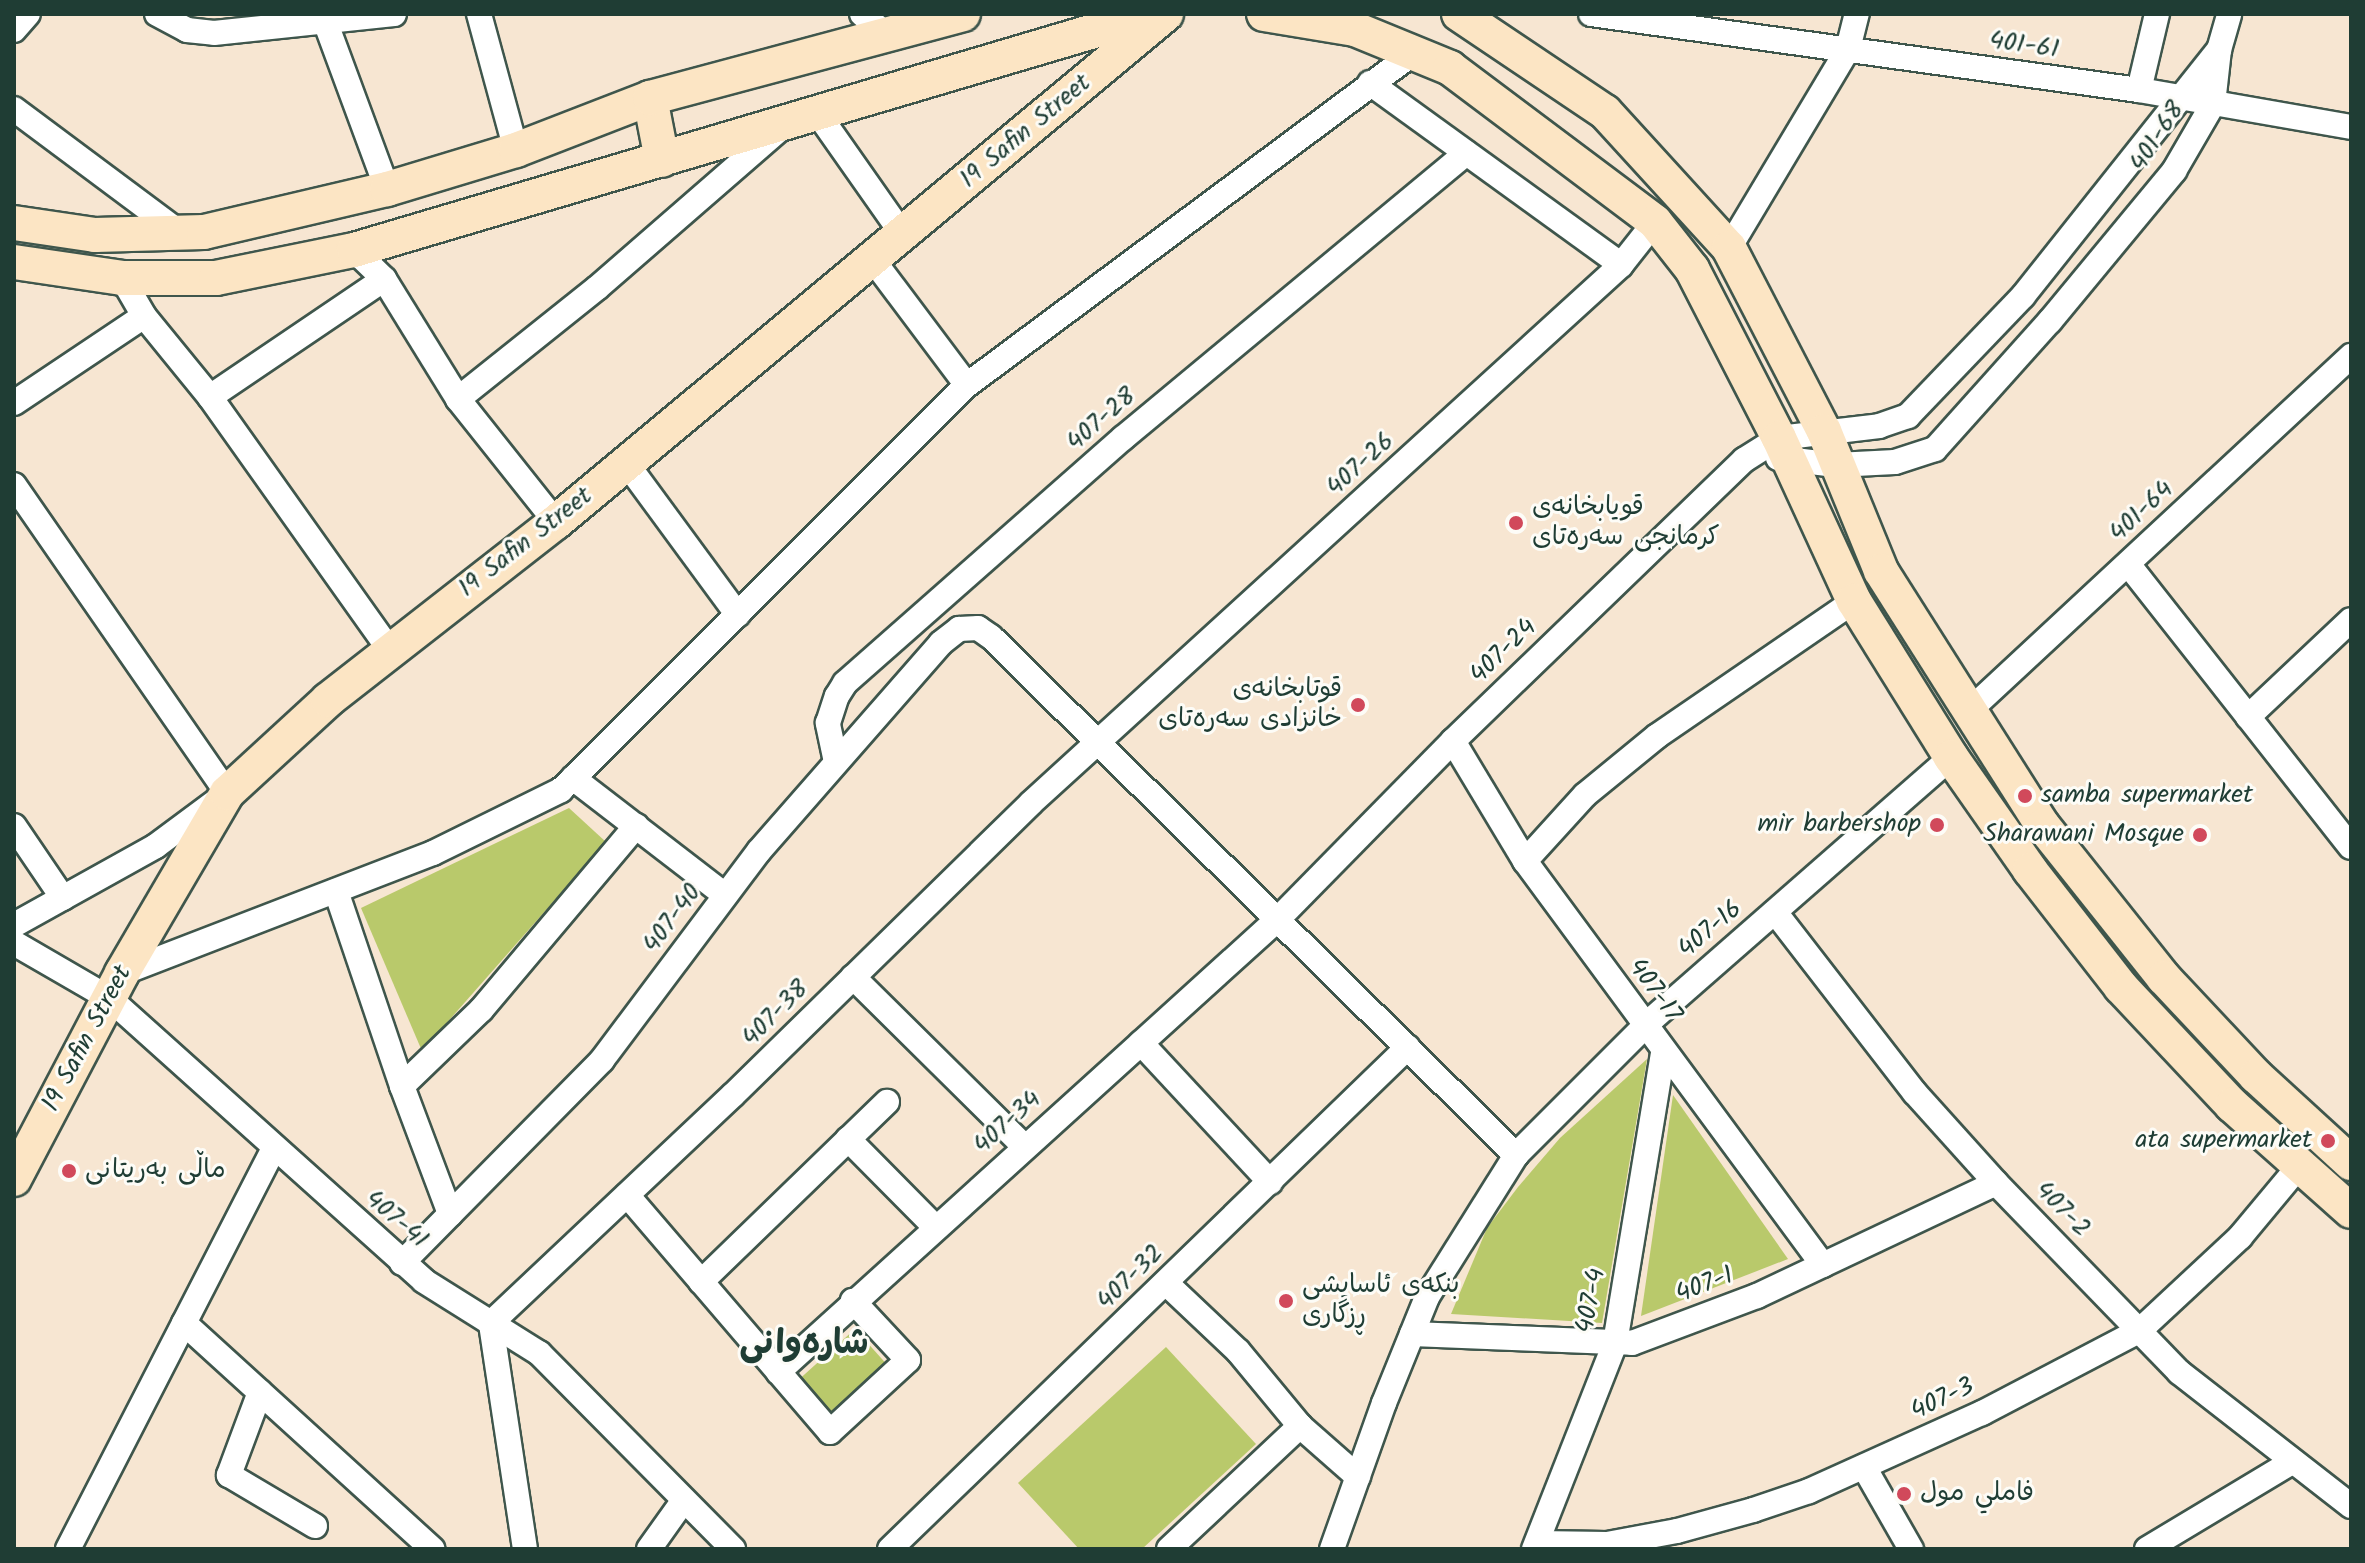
<!DOCTYPE html>
<meta charset="utf-8">
<style>
body{margin:0}
#map{position:relative;width:2365px;height:1563px;overflow:hidden;background:#f7e6d2;font-family:Kalam,"Playpen Sans Arabic",sans-serif}
div>[style]{position:absolute}
.green>*{inset:0;background:#b9c96b;transform-origin:0 0}
.roads{filter:drop-shadow(2px 0 #3f564c) drop-shadow(-2px 0 #3f564c) drop-shadow(0 2px #3f564c) drop-shadow(0 -2px #3f564c)}
.street>*{height:24px;margin:-12px;padding:0 12px;transform-origin:12px;border-radius:12px;background:#fff}
.secondary>*{height:34px;margin:-17px;padding:0 17px;transform-origin:17px;border-radius:17px;background:#fce5c4}
.dots>*{width:22px;height:22px;translate:-50% -50%;box-sizing:border-box;border:4px solid #fdfcf7;border-radius:50%}
span{translate:-50% -50%;white-space:nowrap;text-align:center;line-height:1.15;-webkit-text-stroke:6px #fdfcf7;paint-order:stroke}
.street-label{font-size:26px;color:#1f3d34}
.poi-label{font-size:26px;color:#1f3d34}
.left{translate:0 -50%;text-align:left}
.right{translate:-100% -50%;text-align:right}
.district-label{font-size:34px;color:#1f3d34;font-weight:700}
.frame{position:absolute;inset:0;border:16px solid #1f3d34;pointer-events:none}
</style>
<div id="map">
<div class="green">
<div style="clip-path:polygon(569px 808px,606px 842px,422px 1051px,361px 908px)"></div>
<div style="clip-path:polygon(1647px 1059px,1602px 1323px,1451px 1314px,1487px 1228px,1518px 1187px,1560px 1138px)"></div>
<div style="clip-path:polygon(1673px 1095px,1788px 1259px,1641px 1316px)"></div>
<div style="left:855px;top:1329px;width:46px;height:74px;rotate:48deg"></div>
<div style="clip-path:polygon(1166px 1347px,1256px 1444px,1142px 1549px,1079px 1549px,1018px 1483px)"></div>
</div>
<div class="roads">
<div class="street">
<div style="left:157px;top:14px;width:34px;rotate:28deg"></div>
<div style="left:187px;top:30px;width:27px;rotate:6deg"></div>
<div style="left:214px;top:33px;width:181px;rotate:-6deg"></div>
<div style="left:479px;top:14px;width:141px;rotate:74.8deg"></div>
<div style="left:862px;top:14px;width:33px;rotate:40deg"></div>
<div style="left:1591px;top:14px;width:553px;rotate:7.9deg"></div>
<div style="left:2139px;top:90px;width:215px;rotate:9.9deg"></div>
<div style="left:325px;top:21px;width:179px;rotate:69.7deg"></div>
<div style="left:14px;top:30px;width:21px;rotate:-49deg"></div>
<div style="left:1370px;top:83px;width:310px;rotate:35.9deg"></div>
<div style="left:2139px;top:90px;width:78px;rotate:-76.7deg"></div>
<div style="left:14px;top:109px;width:209px;rotate:36.7deg"></div>
<div style="left:816px;top:111px;width:151px;rotate:54.9deg"></div>
<div style="left:1729px;top:248px;width:232px;rotate:-59.1deg"></div>
<div style="left:1848px;top:49px;width:36px;rotate:-76deg"></div>
<div style="left:354px;top:250px;width:42px;rotate:44deg"></div>
<div style="left:384px;top:279px;width:141px;rotate:58.3deg"></div>
<div style="left:458px;top:399px;width:157px;rotate:51.5deg"></div>
<div style="left:873px;top:260px;width:156px;rotate:53.1deg"></div>
<div style="left:122px;top:278px;width:44px;rotate:59.9deg"></div>
<div style="left:144px;top:316px;width:104px;rotate:50.8deg"></div>
<div style="left:210px;top:397px;width:310px;rotate:54.6deg"></div>
<div style="left:210px;top:397px;width:210px;rotate:-34.1deg"></div>
<div style="left:458px;top:399px;width:178px;rotate:-38.6deg"></div>
<div style="left:597px;top:288px;width:244px;rotate:-41deg"></div>
<div style="left:14px;top:403px;width:156px;rotate:-33.8deg"></div>
<div style="left:1778px;top:458px;width:58px;rotate:6.9deg"></div>
<div style="left:1836px;top:465px;width:59px;rotate:-2.9deg"></div>
<div style="left:1895px;top:462px;width:42px;rotate:-18deg"></div>
<div style="left:1935px;top:449px;width:172px;rotate:-48.1deg"></div>
<div style="left:2050px;top:321px;width:195px;rotate:-50.4deg"></div>
<div style="left:2174px;top:171px;width:78px;rotate:-59.8deg"></div>
<div style="left:2213px;top:104px;width:54px;rotate:-83.7deg"></div>
<div style="left:2219px;top:50px;width:37px;rotate:-74deg"></div>
<div style="left:627px;top:464px;width:187px;rotate:53.7deg"></div>
<div style="left:14px;top:485px;width:374px;rotate:55.3deg"></div>
<div style="left:227px;top:793px;width:89px;rotate:143.3deg"></div>
<div style="left:156px;top:846px;width:162px;rotate:150.9deg"></div>
<div style="left:2128px;top:564px;width:360px;rotate:51.8deg"></div>
<div style="left:1971px;top:709px;width:519px;rotate:-42.89deg"></div>
<div style="left:2248px;top:717px;width:141px;rotate:-43.3deg"></div>
<div style="left:1453px;top:741px;width:140px;rotate:59deg"></div>
<div style="left:1525px;top:861px;width:502px;rotate:53.59deg"></div>
<div style="left:836px;top:762px;width:40px;rotate:-102deg"></div>
<div style="left:828px;top:723px;width:28px;rotate:-72deg"></div>
<div style="left:837px;top:696px;width:15px;rotate:-58deg"></div>
<div style="left:845px;top:683px;width:371px;rotate:-41.4deg"></div>
<div style="left:1123px;top:438px;width:446px;rotate:-39.7deg"></div>
<div style="left:573px;top:778px;width:192px;rotate:37.6deg"></div>
<div style="left:14px;top:826px;width:87px;rotate:55.8deg"></div>
<div style="left:1525px;top:861px;width:89px;rotate:-47.7deg"></div>
<div style="left:1585px;top:795px;width:93px;rotate:-39.3deg"></div>
<div style="left:1657px;top:736px;width:239px;rotate:-34.4deg"></div>
<div style="left:336px;top:891px;width:206px;rotate:71.3deg"></div>
<div style="left:402px;top:1086px;width:137px;rotate:69.4deg"></div>
<div style="left:1775px;top:912px;width:229px;rotate:52.3deg"></div>
<div style="left:1915px;top:1093px;width:121px;rotate:48deg"></div>
<div style="left:1996px;top:1183px;width:263px;rotate:45.9deg"></div>
<div style="left:2179px;top:1372px;width:218px;rotate:37.9deg"></div>
<div style="left:14px;top:943px;width:110px;rotate:30.1deg"></div>
<div style="left:109px;top:998px;width:423px;rotate:41.9deg"></div>
<div style="left:424px;top:1281px;width:136px;rotate:32.1deg"></div>
<div style="left:539px;top:1353px;width:276px;rotate:45.3deg"></div>
<div style="left:122px;top:973px;width:333px;rotate:-21.1deg"></div>
<div style="left:433px;top:853px;width:143px;rotate:-26.2deg"></div>
<div style="left:561px;top:790px;width:573px;rotate:-44.93deg"></div>
<div style="left:967px;top:385px;width:560px;rotate:-36.64deg"></div>
<div style="left:853px;top:977px;width:240px;rotate:44.7deg"></div>
<div style="left:1141px;top:1043px;width:190px;rotate:47.1deg"></div>
<div style="left:402px;top:1086px;width:110px;rotate:-43.9deg"></div>
<div style="left:481px;top:1010px;width:241px;rotate:-49.9deg"></div>
<div style="left:848px;top:1139px;width:124px;rotate:45.3deg"></div>
<div style="left:627px;top:1195px;width:312px;rotate:49.4deg"></div>
<div style="left:830px;top:1432px;width:106px;rotate:-42.7deg"></div>
<div style="left:908px;top:1360px;width:81px;rotate:-133deg"></div>
<div style="left:402px;top:1263px;width:285px;rotate:-45.4deg"></div>
<div style="left:602px;top:1060px;width:261px;rotate:-53.1deg"></div>
<div style="left:759px;top:851px;width:276px;rotate:-48.8deg"></div>
<div style="left:941px;top:643px;width:23px;rotate:-38deg"></div>
<div style="left:959px;top:629px;width:19px;rotate:-3deg"></div>
<div style="left:978px;top:628px;width:16px;rotate:35deg"></div>
<div style="left:991px;top:637px;width:738px;rotate:44.62deg"></div>
<div style="left:701px;top:1282px;width:259px;rotate:-44.1deg"></div>
<div style="left:1166px;top:1283px;width:99px;rotate:43.4deg"></div>
<div style="left:1238px;top:1351px;width:97px;rotate:50.4deg"></div>
<div style="left:1300px;top:1426px;width:77px;rotate:41.3deg"></div>
<div style="left:184px;top:1323px;width:336px;rotate:42.3deg"></div>
<div style="left:1412px;top:1334px;width:220px;rotate:2.3deg"></div>
<div style="left:1632px;top:1343px;width:134px;rotate:-20.6deg"></div>
<div style="left:1757px;top:1296px;width:264px;rotate:-25.3deg"></div>
<div style="left:778px;top:1372px;width:675px;rotate:-42.18deg"></div>
<div style="left:1278px;top:919px;width:250px;rotate:-45.5deg"></div>
<div style="left:1453px;top:741px;width:405px;rotate:-44deg"></div>
<div style="left:1744px;top:460px;width:41px;rotate:-32.2deg"></div>
<div style="left:1779px;top:438px;width:101px;rotate:-6.8deg"></div>
<div style="left:1879px;top:426px;width:31px;rotate:-19deg"></div>
<div style="left:1908px;top:416px;width:166px;rotate:-46.2deg"></div>
<div style="left:2023px;top:296px;width:315px;rotate:-51.5deg"></div>
<div style="left:260px;top:1392px;width:89px;rotate:110.5deg"></div>
<div style="left:229px;top:1475px;width:100px;rotate:30.7deg"></div>
<div style="left:1864px;top:1467px;width:95px;rotate:60.2deg"></div>
<div style="left:1537px;top:1543px;width:70px;rotate:0.8deg"></div>
<div style="left:1607px;top:1544px;width:71px;rotate:-10.5deg"></div>
<div style="left:1677px;top:1531px;width:79px;rotate:-15.4deg"></div>
<div style="left:1753px;top:1510px;width:59px;rotate:-18.7deg"></div>
<div style="left:1809px;top:1491px;width:190px;rotate:-24.3deg"></div>
<div style="left:1982px;top:1413px;width:177px;rotate:-27.6deg"></div>
<div style="left:2139px;top:1331px;width:138px;rotate:-42.9deg"></div>
<div style="left:2240px;top:1237px;width:94px;rotate:-50.2deg"></div>
<div style="left:68px;top:1549px;width:451px;rotate:-62.8deg"></div>
<div style="left:525px;top:1549px;width:229px;rotate:-98.6deg"></div>
<div style="left:491px;top:1323px;width:332px;rotate:-43.3deg"></div>
<div style="left:733px;top:1095px;width:417px;rotate:-44.4deg"></div>
<div style="left:1031px;top:803px;width:798px;rotate:-42.36deg"></div>
<div style="left:1621px;top:265px;width:55px;rotate:-51.7deg"></div>
<div style="left:649px;top:1549px;width:60px;rotate:-54.5deg"></div>
<div style="left:890px;top:1549px;width:721px;rotate:-44.1deg"></div>
<div style="left:1169px;top:1549px;width:180px;rotate:-43.2deg"></div>
<div style="left:1332px;top:1549px;width:155px;rotate:-70.4deg"></div>
<div style="left:1384px;top:1403px;width:114px;rotate:-67.9deg"></div>
<div style="left:1427px;top:1297px;width:168px;rotate:-57.9deg"></div>
<div style="left:1516px;top:1155px;width:192px;rotate:-45deg"></div>
<div style="left:1652px;top:1019px;width:398px;rotate:-41.2deg"></div>
<div style="left:1534px;top:1549px;width:221px;rotate:-68.5deg"></div>
<div style="left:1615px;top:1343px;width:295px;rotate:-80.6deg"></div>
<div style="left:2147px;top:1549px;width:169px;rotate:-31deg"></div>
</div>
<div class="secondary">
<div style="left:1264px;top:14px;width:92px;rotate:9.4deg"></div>
<div style="left:1355px;top:29px;width:103px;rotate:22.3deg"></div>
<div style="left:1450px;top:68px;width:256px;rotate:36.9deg"></div>
<div style="left:1655px;top:222px;width:60px;rotate:51.8deg"></div>
<div style="left:1692px;top:269px;width:190px;rotate:62.8deg"></div>
<div style="left:1779px;top:438px;width:179px;rotate:65.3deg"></div>
<div style="left:1854px;top:601px;width:184px;rotate:58.1deg"></div>
<div style="left:1951px;top:757px;width:138px;rotate:55deg"></div>
<div style="left:2030px;top:870px;width:148px;rotate:52.1deg"></div>
<div style="left:2121px;top:987px;width:162px;rotate:46.8deg"></div>
<div style="left:2232px;top:1105px;width:159px;rotate:41.7deg"></div>
<div style="left:1459px;top:14px;width:176px;rotate:33.9deg"></div>
<div style="left:1605px;top:112px;width:184px;rotate:47.6deg"></div>
<div style="left:1729px;top:248px;width:206px;rotate:62.6deg"></div>
<div style="left:1824px;top:431px;width:151px;rotate:67.8deg"></div>
<div style="left:1881px;top:571px;width:302px;rotate:57.6deg"></div>
<div style="left:2043px;top:826px;width:194px;rotate:51.5deg"></div>
<div style="left:2164px;top:978px;width:134px;rotate:46.8deg"></div>
<div style="left:2256px;top:1076px;width:129px;rotate:42.5deg"></div>
<div style="left:650px;top:98px;width:63px;rotate:79deg"></div>
<div style="left:14px;top:223px;width:82px;rotate:8.4deg"></div>
<div style="left:95px;top:235px;width:109px;rotate:-1.6deg"></div>
<div style="left:204px;top:232px;width:188px;rotate:-13.2deg"></div>
<div style="left:387px;top:189px;width:135px;rotate:-16.8deg"></div>
<div style="left:516px;top:150px;width:144px;rotate:-21.2deg"></div>
<div style="left:650px;top:98px;width:324px;rotate:-15deg"></div>
<div style="left:14px;top:262px;width:109px;rotate:8.4deg"></div>
<div style="left:122px;top:278px;width:94px"></div>
<div style="left:216px;top:278px;width:141px;rotate:-11.5deg"></div>
<div style="left:354px;top:250px;width:831px;rotate:-16.49deg"></div>
<div style="left:14px;top:1179px;width:233px;rotate:-62.3deg"></div>
<div style="left:122px;top:973px;width:208px;rotate:-59.7deg"></div>
<div style="left:227px;top:793px;width:137px;rotate:-42.6deg"></div>
<div style="left:328px;top:700px;width:289px;rotate:-38deg"></div>
<div style="left:556px;top:522px;width:794px;rotate:-39.79deg"></div>
</div>
</div>
<div class="dots">
<div style="left:1516px;top:523px;background:#d1495b"></div>
<div style="left:1358px;top:705px;background:#d1495b"></div>
<div style="left:2025px;top:796px;background:#d1495b"></div>
<div style="left:1937px;top:825px;background:#d1495b"></div>
<div style="left:2200px;top:835px;background:#d1495b"></div>
<div style="left:2328px;top:1141px;background:#d1495b"></div>
<div style="left:69px;top:1171px;background:#d1495b"></div>
<div style="left:1286px;top:1301px;background:#d1495b"></div>
<div style="left:1904px;top:1494px;background:#d1495b"></div>
</div>
<div class="street-label">
<span style="left:2024px;top:46px;rotate:8deg">401-61</span>
<span style="left:1026px;top:132px;rotate:-40deg">19 Safin Street</span>
<span style="left:2158px;top:137px;rotate:-57deg">401-68</span>
<span style="left:1102px;top:420px;rotate:-41deg">407-28</span>
<span style="left:1361px;top:465px;rotate:-42deg">407-26</span>
<span style="left:2142px;top:512px;rotate:-43deg">401-64</span>
<span style="left:526px;top:543px;rotate:-38deg">19 Safin Street</span>
<span style="left:1504px;top:652px;rotate:-44deg">407-24</span>
<span style="left:673px;top:919px;rotate:-53deg">407-40</span>
<span style="left:1711px;top:930px;rotate:-40deg">407-16</span>
<span style="left:1654px;top:991px;rotate:54deg">407-17</span>
<span style="left:776px;top:1014px;rotate:-45deg">407-38</span>
<span style="left:88px;top:1039px;rotate:-62deg">19 Safin Street</span>
<span style="left:1008px;top:1123px;rotate:-42deg">407-34</span>
<span style="left:2062px;top:1210px;rotate:46deg">407-2</span>
<span style="left:396px;top:1220px;rotate:41deg">407-41</span>
<span style="left:1131px;top:1278px;rotate:-44deg">407-32</span>
<span style="left:1705px;top:1286px;rotate:-21deg">407-1</span>
<span style="left:1592px;top:1301px;rotate:-79deg">407-4</span>
<span style="left:1943px;top:1400px;rotate:-25deg">407-3</span>
</div>
<div class="poi-label">
<span class="left" style="left:1532px;top:523px">قویابخانەی<br>کرمانجی سەرەتای</span>
<span class="right" style="left:1342px;top:705px">قوتابخانەی<br>خانزادی سەرەتای</span>
<span class="left" style="left:2041px;top:796px">samba supermarket</span>
<span class="right" style="left:1921px;top:825px">mir barbershop</span>
<span class="right" style="left:2184px;top:835px">Sharawani Mosque</span>
<span class="right" style="left:2312px;top:1141px">ata supermarket</span>
<span class="left" style="left:85px;top:1171px">ماڵی بەریتانی</span>
<span class="left" style="left:1302px;top:1301px">بنکەی ئاسایشی<br>ڕزگاری</span>
<span class="left" style="left:1920px;top:1494px">فاملي مول</span>
</div>
<div class="district-label">
<span style="left:804px;top:1345px">شارەوانی</span>
</div>
<div class="frame"></div>
</div>
